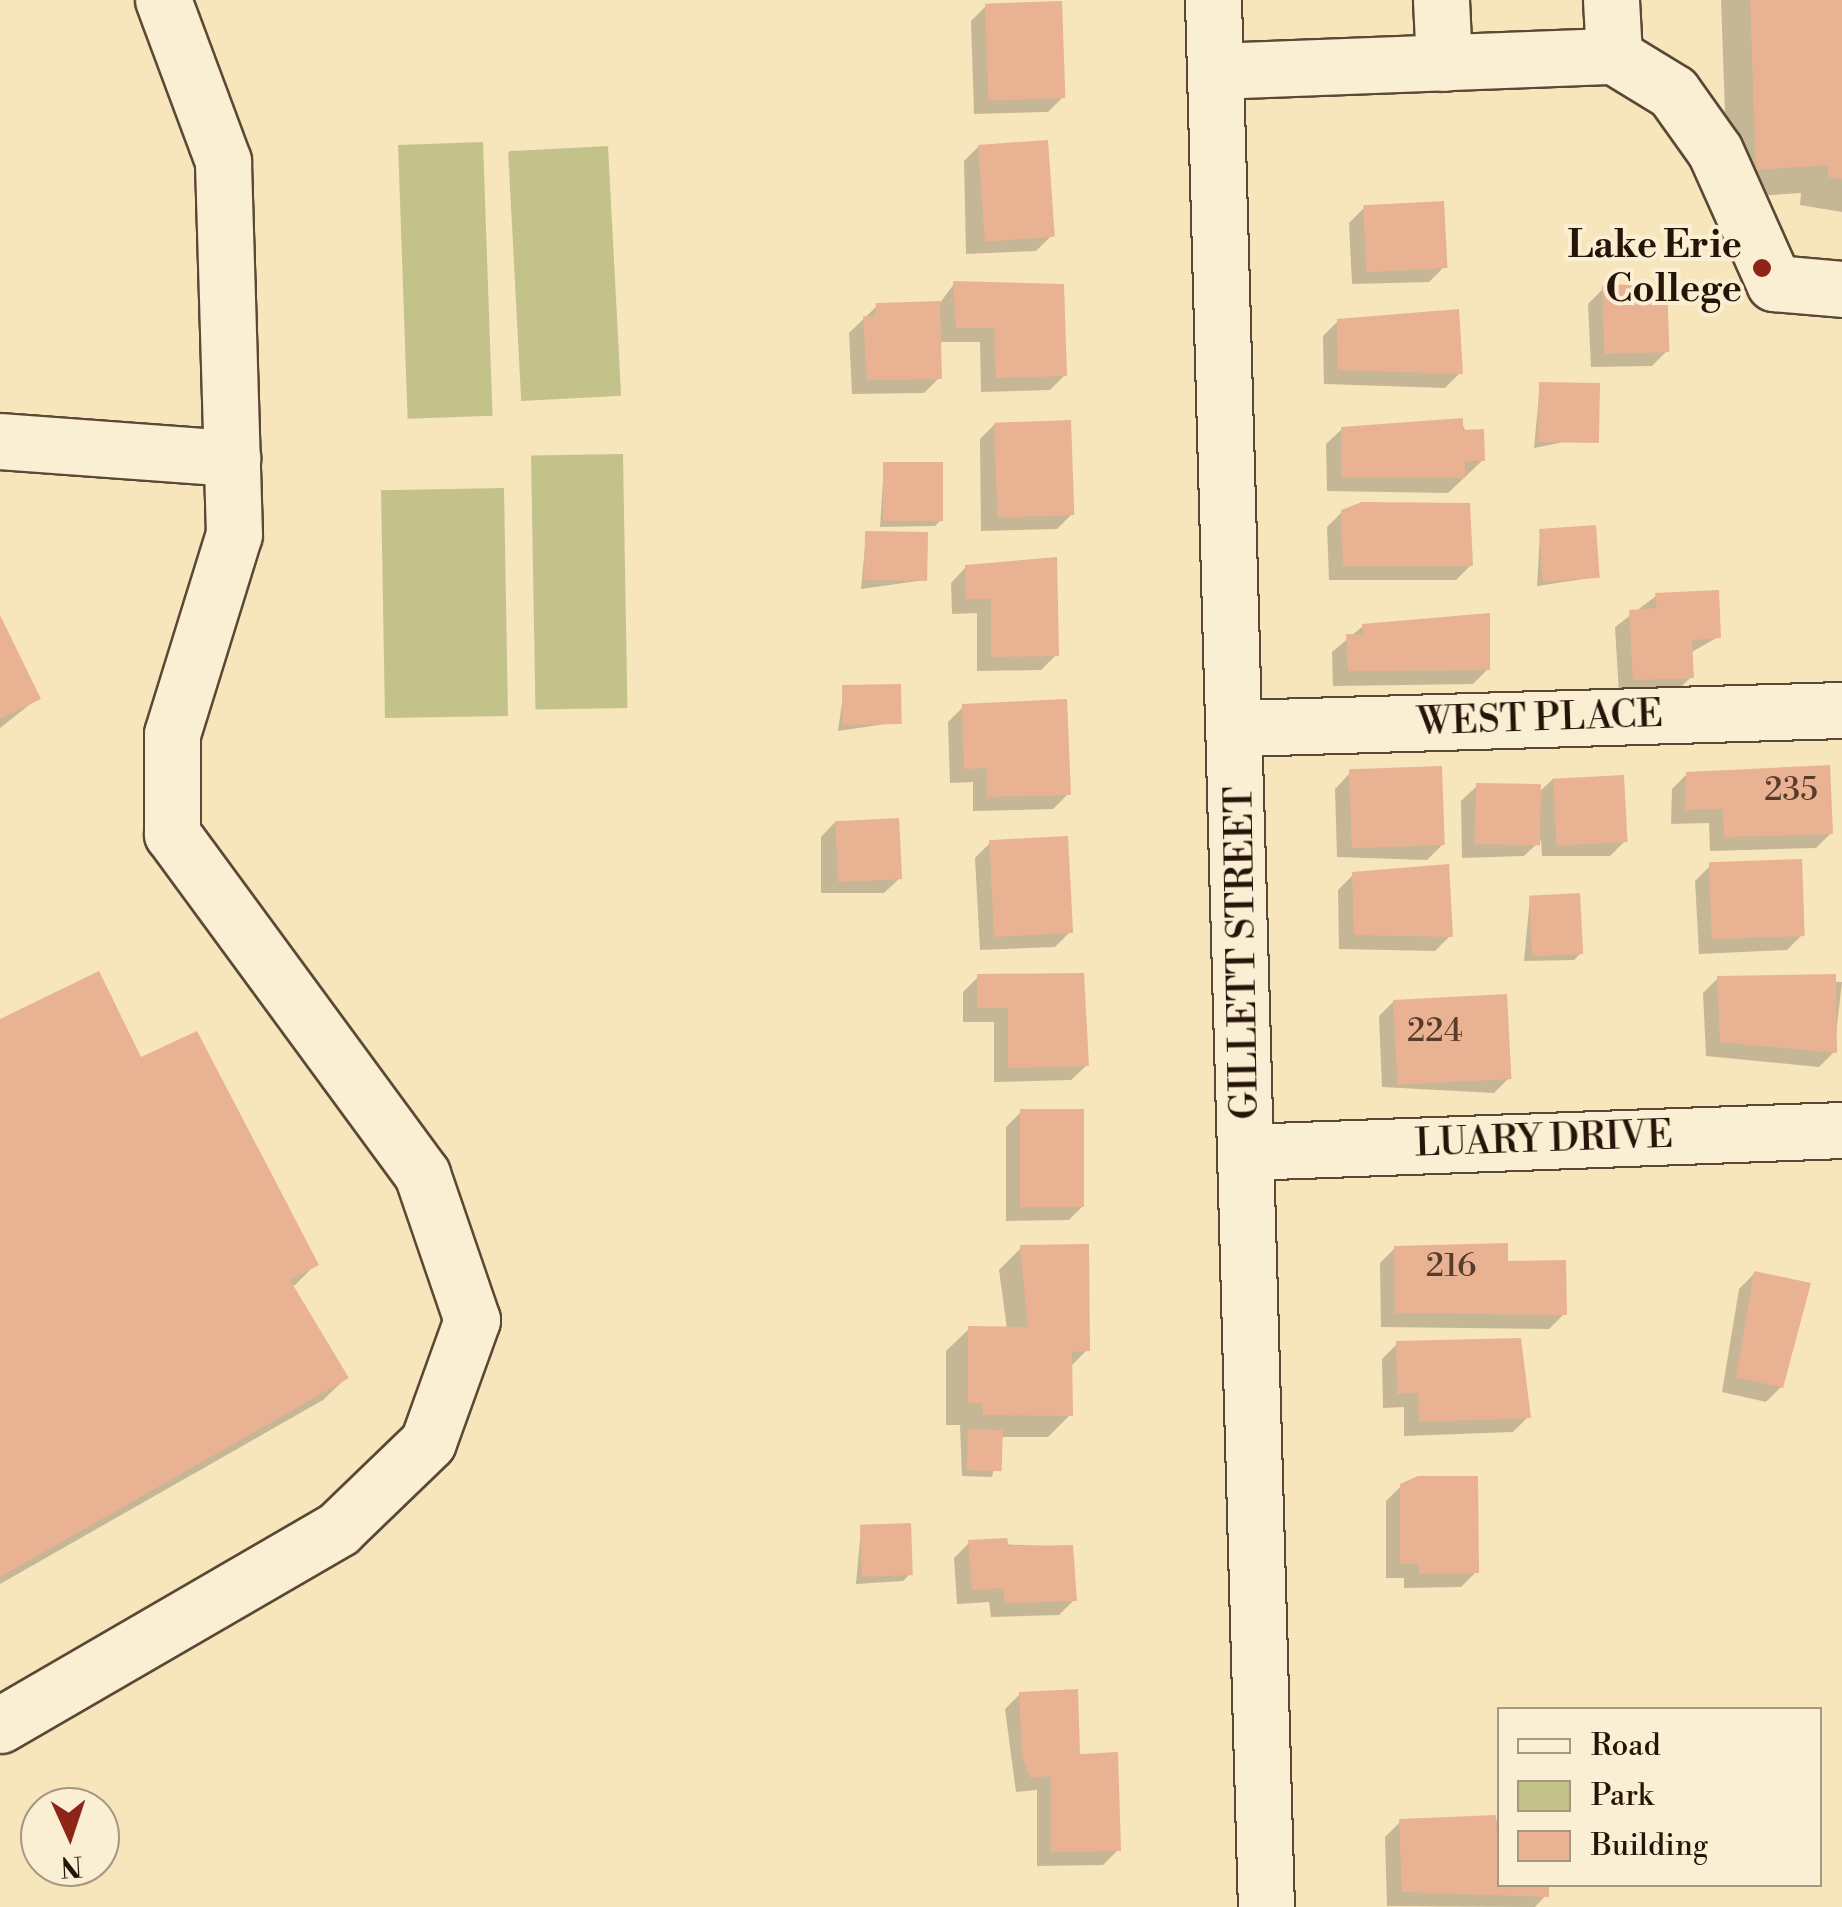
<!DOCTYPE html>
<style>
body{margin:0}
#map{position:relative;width:1842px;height:1907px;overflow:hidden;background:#f7e5bc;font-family:"Libre Bodoni",serif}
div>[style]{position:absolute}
.green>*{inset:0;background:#c4c28b;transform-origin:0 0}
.shadow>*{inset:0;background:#0003}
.building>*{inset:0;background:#e9b293;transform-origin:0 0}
.roads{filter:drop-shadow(2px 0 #5b4835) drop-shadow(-2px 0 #5b4835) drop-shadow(0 2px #5b4835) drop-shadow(0 -2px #5b4835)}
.minor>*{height:55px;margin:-27.5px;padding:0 27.5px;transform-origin:27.5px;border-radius:27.5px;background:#faeed3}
.dots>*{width:28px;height:28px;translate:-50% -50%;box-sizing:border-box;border:5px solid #faeed3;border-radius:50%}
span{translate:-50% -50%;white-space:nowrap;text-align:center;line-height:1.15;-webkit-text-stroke:8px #faeed3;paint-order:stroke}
.number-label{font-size:32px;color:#583c2b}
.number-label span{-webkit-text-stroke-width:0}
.poi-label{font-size:38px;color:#271408;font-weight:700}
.right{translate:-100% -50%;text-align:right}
.street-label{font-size:38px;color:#271408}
.legend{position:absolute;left:1497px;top:1707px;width:325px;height:180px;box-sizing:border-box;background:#faeed3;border:2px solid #a69782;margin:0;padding:12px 18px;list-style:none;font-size:30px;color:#271408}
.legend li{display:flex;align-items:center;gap:20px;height:50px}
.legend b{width:50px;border:2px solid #a69782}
.north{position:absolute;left:20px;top:1787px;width:100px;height:100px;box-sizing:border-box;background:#faeed3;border:2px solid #a69782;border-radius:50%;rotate:177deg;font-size:28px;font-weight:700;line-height:40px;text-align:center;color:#271408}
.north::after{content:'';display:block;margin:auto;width:35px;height:45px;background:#8f2418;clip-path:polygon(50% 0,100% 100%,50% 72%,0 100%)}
</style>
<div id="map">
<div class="green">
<div style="left:483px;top:142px;width:274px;height:85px;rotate:88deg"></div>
<div style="left:608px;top:146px;width:250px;height:100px;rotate:87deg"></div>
<div style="left:623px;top:454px;width:254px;height:92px;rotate:89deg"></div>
<div style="left:504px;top:488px;width:228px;height:123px;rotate:89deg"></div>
</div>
<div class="shadow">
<div style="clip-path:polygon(1721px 0,1842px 0,1842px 212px,1800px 205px,1801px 193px,1728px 198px)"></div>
<div style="clip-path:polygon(986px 6px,1063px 97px,1048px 112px,974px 114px,971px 21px)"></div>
<div style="clip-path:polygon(979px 146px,1051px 236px,1036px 251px,966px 254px,964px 161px)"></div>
<div style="clip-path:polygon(1364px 208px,1444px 267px,1429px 282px,1352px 284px,1349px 223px)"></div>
<div style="clip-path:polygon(954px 284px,1065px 375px,1050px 390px,981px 392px,980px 342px,938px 342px,939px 378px,924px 393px,852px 394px,849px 333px,877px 306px,939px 304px)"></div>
<div style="clip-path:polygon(1603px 289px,1667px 351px,1652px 366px,1591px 367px,1588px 304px)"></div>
<div style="clip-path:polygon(1338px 321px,1460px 373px,1445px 388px,1324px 384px,1323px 336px)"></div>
<div style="clip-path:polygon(1540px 384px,1599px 435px,1534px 448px)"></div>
<div style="clip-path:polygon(1460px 421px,1483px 460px,1448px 493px,1327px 491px,1326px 444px,1342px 429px)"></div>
<div style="clip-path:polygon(995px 424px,1072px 514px,1057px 529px,981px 531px,980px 439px)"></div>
<div style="clip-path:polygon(884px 465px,942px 519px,935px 526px,880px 527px)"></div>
<div style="clip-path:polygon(1342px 512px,1471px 565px,1456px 580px,1329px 580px,1327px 527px)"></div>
<div style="clip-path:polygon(1540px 532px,1597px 577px,1537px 586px)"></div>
<div style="clip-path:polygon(866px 535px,925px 580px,861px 589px)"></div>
<div style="clip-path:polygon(966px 567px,1056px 655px,1041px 670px,977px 671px,977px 613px,952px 614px,951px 583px)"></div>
<div style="clip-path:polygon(1656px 596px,1718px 637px,1690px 653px,1691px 677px,1676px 692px,1619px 694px,1615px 627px)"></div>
<div style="clip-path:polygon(0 620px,38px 698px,0 728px)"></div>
<div style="clip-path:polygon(1363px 626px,1488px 669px,1473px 684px,1333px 686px,1332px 652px)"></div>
<div style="clip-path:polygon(844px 689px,899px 722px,838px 731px)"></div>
<div style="clip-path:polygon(964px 706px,1068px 794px,1053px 809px,973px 811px,973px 782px,950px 783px,948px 722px)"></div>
<div style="clip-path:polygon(1350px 773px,1443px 844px,1427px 860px,1337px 857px,1335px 789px)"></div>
<div style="clip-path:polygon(1687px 774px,1831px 833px,1816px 848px,1710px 851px,1709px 823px,1671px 824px,1672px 789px)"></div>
<div style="clip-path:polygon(1554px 778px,1625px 841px,1610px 856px,1542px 856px,1541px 840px,1524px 856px,1462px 858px,1461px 801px,1477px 786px,1538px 793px)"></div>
<div style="clip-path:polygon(836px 821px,900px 878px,884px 893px,821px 893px,821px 837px)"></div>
<div style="clip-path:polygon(990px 843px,1070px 932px,1055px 947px,980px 950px,975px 858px)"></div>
<div style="clip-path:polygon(1710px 866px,1802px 935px,1787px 950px,1699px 954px,1695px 881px)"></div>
<div style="clip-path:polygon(1353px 875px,1450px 936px,1435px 951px,1339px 949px,1338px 890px)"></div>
<div style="clip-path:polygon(1530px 897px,1581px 953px,1574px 960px,1524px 961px)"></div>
<div style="clip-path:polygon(978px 977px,1087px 1065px,1071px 1080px,994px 1082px,994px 1022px,963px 1022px,963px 992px)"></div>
<div style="clip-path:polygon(1718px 978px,1842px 982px,1834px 1052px,1819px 1067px,1706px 1056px,1703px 993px)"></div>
<div style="clip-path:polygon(1394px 1001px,1509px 1078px,1494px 1093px,1382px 1087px,1379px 1016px)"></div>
<div style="clip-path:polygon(0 1022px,140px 1061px,316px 1264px,292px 1288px,346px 1378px,323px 1400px,0 1584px)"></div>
<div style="clip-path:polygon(1021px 1112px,1084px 1205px,1069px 1220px,1006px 1221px,1006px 1127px)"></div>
<div style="clip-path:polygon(1021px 1248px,1087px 1350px,1070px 1367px,1070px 1415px,1048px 1437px,1001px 1437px,992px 1477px,962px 1476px,960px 1425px,946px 1425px,946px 1351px,969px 1329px,1007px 1329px,999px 1270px)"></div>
<div style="clip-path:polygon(1395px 1248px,1506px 1263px,1564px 1314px,1549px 1329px,1381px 1327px,1380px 1263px)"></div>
<div style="clip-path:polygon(1754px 1274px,1781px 1387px,1766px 1402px,1722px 1392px,1739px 1289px)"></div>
<div style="clip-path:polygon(1397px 1344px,1528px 1417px,1513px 1432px,1404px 1436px,1404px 1407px,1383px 1408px,1382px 1359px)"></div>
<div style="clip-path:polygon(1401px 1486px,1476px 1572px,1461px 1587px,1404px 1588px,1404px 1578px,1386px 1578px,1386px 1501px)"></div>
<div style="clip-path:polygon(861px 1529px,910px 1574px,903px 1581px,856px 1584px)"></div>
<div style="clip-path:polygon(969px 1543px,1071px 1547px,1074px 1600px,1059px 1615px,991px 1617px,989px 1602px,957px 1604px,954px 1558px)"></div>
<div style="clip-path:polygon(1020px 1694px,1078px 1757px,1118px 1850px,1103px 1865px,1037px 1866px,1037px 1790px,1016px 1792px,1005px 1709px)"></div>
<div style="clip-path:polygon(1500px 1821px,1500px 1884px,1546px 1895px,1535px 1907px,1387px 1906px,1385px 1837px,1400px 1822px)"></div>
</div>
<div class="building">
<div style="clip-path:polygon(1750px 0,1842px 0,1842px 179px,1828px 177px,1829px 165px,1756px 170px)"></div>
<div style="left:1062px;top:1px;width:97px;height:77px;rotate:88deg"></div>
<div style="left:1048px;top:140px;width:97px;height:70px;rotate:86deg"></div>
<div style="left:1444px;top:201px;width:67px;height:81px;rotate:87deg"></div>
<div style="clip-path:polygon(953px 281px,1064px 284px,1067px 376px,996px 378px,994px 328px,956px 328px)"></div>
<div style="left:1667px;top:283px;width:69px;height:65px;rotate:88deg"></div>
<div style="clip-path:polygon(940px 301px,942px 379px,867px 380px,863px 316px,875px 317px,876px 303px)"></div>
<div style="clip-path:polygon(1459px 309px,1463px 374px,1338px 370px,1337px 319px)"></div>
<div style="left:1539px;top:382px;width:61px;height:60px;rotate:1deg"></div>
<div style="clip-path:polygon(1463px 418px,1463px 430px,1484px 429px,1485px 461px,1465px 461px,1465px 478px,1341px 477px,1341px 427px)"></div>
<div style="left:1071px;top:420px;width:95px;height:77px;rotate:88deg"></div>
<div style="left:883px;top:462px;width:60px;height:59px"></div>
<div style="clip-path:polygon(1362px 502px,1470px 503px,1473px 566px,1343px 566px,1341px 510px)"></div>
<div style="left:1596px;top:525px;width:53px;height:57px;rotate:86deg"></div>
<div style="left:928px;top:532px;width:49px;height:63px;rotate:91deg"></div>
<div style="clip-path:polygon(1057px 557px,1059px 656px,991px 657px,991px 599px,966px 599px,965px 565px)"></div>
<div style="clip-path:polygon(1719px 590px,1721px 638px,1692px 640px,1694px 678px,1633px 680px,1629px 610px,1657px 608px,1655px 593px)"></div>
<div style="clip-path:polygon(1490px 613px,1490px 670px,1348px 671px,1346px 634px,1363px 635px,1362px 624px)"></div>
<div style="clip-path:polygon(0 615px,41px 699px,0 719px)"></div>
<div style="left:901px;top:684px;width:40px;height:59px;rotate:89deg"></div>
<div style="clip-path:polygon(1067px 699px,1071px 795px,987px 797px,987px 768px,964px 769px,962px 704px)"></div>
<div style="clip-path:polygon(1830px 765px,1833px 834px,1724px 837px,1723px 809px,1685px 810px,1686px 772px)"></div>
<div style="left:1442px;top:766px;width:79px;height:93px;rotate:88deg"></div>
<div style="left:1624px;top:775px;width:67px;height:71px;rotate:87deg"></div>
<div style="left:1476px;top:783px;width:65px;height:61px;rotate:1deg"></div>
<div style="left:899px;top:818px;width:61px;height:64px;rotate:87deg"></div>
<div style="left:1068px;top:836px;width:97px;height:79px;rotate:87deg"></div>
<div style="left:1802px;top:859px;width:77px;height:93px;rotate:88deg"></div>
<div style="clip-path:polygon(1449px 864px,1453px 937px,1354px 935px,1352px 872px)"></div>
<div style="left:1580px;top:893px;width:61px;height:51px;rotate:87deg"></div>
<div style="clip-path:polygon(99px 971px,141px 1057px,197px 1031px,319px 1265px,290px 1280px,349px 1378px,0 1577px,0 1019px)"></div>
<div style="clip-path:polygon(1084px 973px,1089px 1066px,1008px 1068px,1008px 1008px,977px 1008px,977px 974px)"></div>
<div style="clip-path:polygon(1836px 974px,1837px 1053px,1720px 1042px,1717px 976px)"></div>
<div style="left:1507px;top:994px;width:85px;height:114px;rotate:87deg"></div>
<div style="left:1020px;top:1109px;width:64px;height:98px"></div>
<div style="clip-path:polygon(1508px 1243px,1508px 1261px,1566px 1260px,1567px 1315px,1395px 1313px,1394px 1246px)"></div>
<div style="clip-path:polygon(1089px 1244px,1090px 1351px,1072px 1352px,1073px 1416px,983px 1415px,982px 1403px,968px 1403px,968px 1326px,1028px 1327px,1020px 1245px)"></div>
<div style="clip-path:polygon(1754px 1271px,1811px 1283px,1783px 1388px,1736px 1377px)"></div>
<div style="clip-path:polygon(1521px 1338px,1531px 1418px,1419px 1422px,1418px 1393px,1397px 1394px,1396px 1341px)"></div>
<div style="left:968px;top:1429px;width:35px;height:41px;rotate:2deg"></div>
<div style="clip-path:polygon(1418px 1476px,1478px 1476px,1479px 1573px,1419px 1574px,1418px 1564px,1400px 1564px,1400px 1484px)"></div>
<div style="left:911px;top:1523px;width:52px;height:51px;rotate:88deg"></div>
<div style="clip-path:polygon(1007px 1538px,1009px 1546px,1073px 1545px,1077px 1601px,1005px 1603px,1003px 1588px,972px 1590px,968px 1540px)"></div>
<div style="clip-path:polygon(1078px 1689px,1080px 1754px,1118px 1752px,1121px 1851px,1051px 1852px,1051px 1776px,1030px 1778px,1022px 1755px,1019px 1692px)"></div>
<div style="clip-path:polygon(1496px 1815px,1500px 1884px,1549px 1884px,1549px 1897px,1402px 1892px,1399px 1819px)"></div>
</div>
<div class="roads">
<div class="minor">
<div style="left:1213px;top:0;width:1908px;rotate:88.41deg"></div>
<div style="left:1441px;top:0;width:63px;rotate:87.3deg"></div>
<div style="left:1611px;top:0;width:56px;rotate:86.9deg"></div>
<div style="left:1216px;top:71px;width:398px;rotate:-2.2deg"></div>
<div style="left:1614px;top:56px;width:69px;rotate:31.4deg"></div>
<div style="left:1673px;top:92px;width:72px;rotate:54.6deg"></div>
<div style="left:1715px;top:151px;width:145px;rotate:65.9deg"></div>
<div style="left:1774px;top:283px;width:68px;rotate:5deg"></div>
<div style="left:0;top:441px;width:233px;rotate:4.2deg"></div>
<div style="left:1239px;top:728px;width:603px;rotate:-1.71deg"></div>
<div style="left:1246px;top:1152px;width:596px;rotate:-2.11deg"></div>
<div style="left:0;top:1725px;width:391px;rotate:-30.1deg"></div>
<div style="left:338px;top:1529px;width:125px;rotate:-44deg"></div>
<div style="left:428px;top:1442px;width:130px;rotate:-70.2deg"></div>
<div style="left:472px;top:1320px;width:154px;rotate:-108.9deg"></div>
<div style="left:422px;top:1174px;width:422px;rotate:-126.3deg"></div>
<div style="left:172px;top:834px;width:100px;rotate:-90deg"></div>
<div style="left:172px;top:734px;width:209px;rotate:-72.8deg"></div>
<div style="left:234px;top:534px;width:373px;rotate:-91.7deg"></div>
<div style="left:223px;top:161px;width:172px;rotate:-110.4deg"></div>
</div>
</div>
<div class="dots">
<div style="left:1762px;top:268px;background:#8f2418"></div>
</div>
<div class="number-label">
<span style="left:1791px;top:790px">235</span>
<span style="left:1435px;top:1031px">224</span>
<span style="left:1451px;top:1266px">216</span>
</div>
<div class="poi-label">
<span class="right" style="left:1742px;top:268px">Lake Erie<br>College</span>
</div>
<div class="street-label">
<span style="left:1540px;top:719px;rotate:-2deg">WEST PLACE</span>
<span style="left:1243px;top:953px;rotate:-91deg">GILLETT STREET</span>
<span style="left:1544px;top:1140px;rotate:-2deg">LUARY DRIVE</span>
</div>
<ul class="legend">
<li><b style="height:12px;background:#faeed3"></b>Road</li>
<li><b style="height:28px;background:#c4c28b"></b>Park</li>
<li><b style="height:28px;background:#e9b293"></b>Building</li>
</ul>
<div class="north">N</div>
</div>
